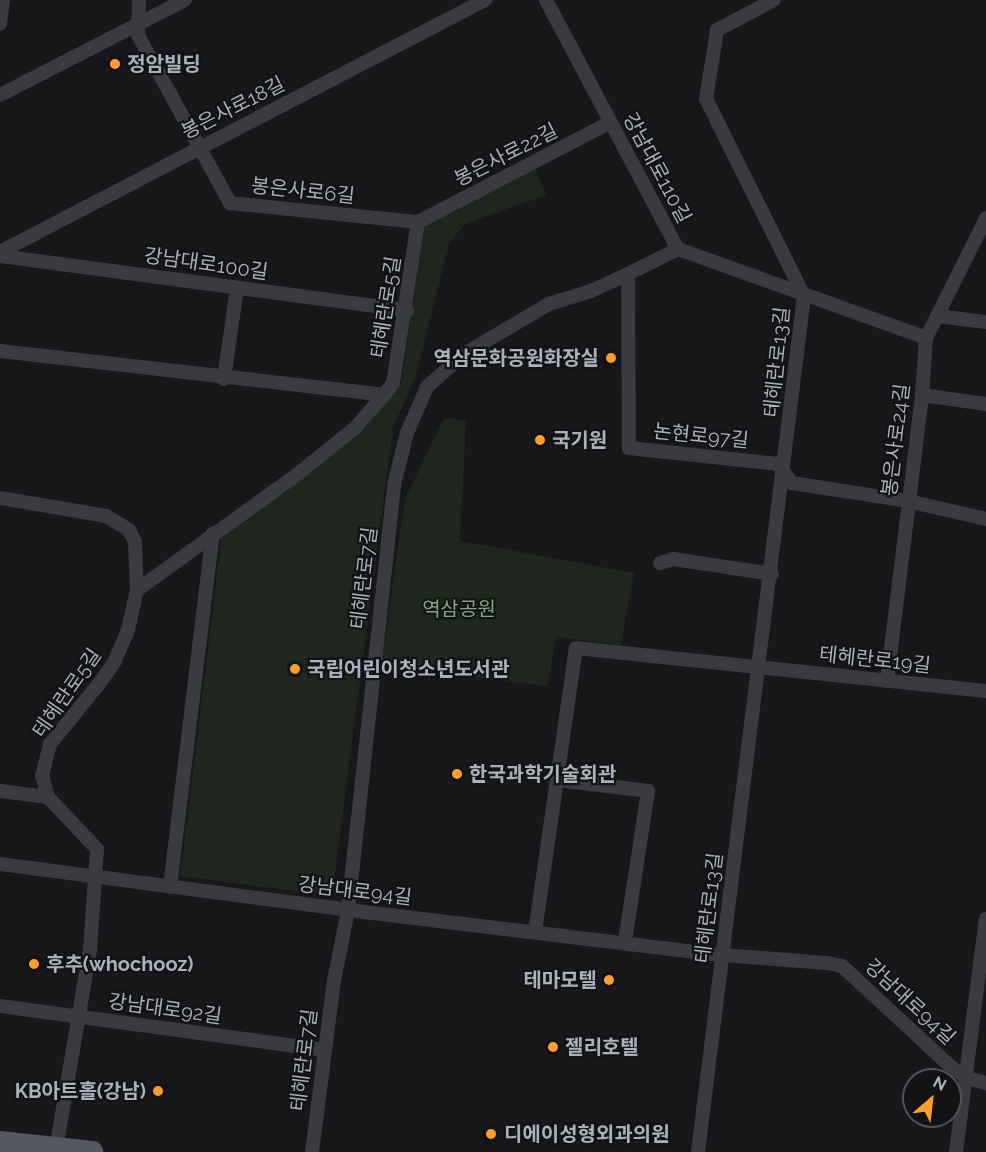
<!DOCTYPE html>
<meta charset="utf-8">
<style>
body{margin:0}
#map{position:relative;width:986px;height:1152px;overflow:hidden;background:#18181b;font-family:Raleway,"Noto Sans KR",sans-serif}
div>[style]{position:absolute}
.green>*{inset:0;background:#1e261e}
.minor>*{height:14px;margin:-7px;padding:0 7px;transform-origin:7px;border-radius:7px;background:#393b40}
.primary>*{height:22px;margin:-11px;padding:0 11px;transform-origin:11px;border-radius:11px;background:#55585f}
.dots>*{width:16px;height:16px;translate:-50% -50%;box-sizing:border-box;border:3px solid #131316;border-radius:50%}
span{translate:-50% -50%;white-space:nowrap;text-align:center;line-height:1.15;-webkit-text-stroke:4.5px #131316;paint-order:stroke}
.poi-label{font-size:20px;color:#a9b1bb;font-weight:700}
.left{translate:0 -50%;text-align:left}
.right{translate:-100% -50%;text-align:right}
.street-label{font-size:20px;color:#a9b1bb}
.park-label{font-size:20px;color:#82a77f}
.north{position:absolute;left:902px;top:1068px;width:60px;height:60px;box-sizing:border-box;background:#131316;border:2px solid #4f5258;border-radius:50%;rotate:28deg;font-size:16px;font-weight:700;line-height:24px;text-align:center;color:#a9b1bb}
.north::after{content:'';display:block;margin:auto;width:21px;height:27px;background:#ff9e2c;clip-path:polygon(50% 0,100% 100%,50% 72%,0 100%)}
</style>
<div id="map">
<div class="green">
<div style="clip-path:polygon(535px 168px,546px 195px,465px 224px,449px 243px,416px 375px,393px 428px,332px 896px,180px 876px,222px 534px,363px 430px,401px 384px,424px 225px)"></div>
<div style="clip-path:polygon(444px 418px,466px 421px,460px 541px,634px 573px,621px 645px,556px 637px,548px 686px,381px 667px,405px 499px)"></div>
</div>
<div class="minor">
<div style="left:139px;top:0;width:35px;rotate:92deg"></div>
<div style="left:138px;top:35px;width:192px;rotate:61.3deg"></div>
<div style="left:230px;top:203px;width:189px;rotate:5.8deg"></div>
<div style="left:546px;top:0;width:282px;rotate:62.1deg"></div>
<div style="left:678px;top:249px;width:263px;rotate:19.7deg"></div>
<div style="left:0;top:24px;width:24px;rotate:-83deg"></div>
<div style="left:0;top:95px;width:208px;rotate:-27.2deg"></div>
<div style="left:418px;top:222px;width:217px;rotate:-27.4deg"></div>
<div style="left:678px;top:249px;width:56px;rotate:153.4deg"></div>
<div style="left:628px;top:274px;width:174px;rotate:89.7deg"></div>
<div style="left:629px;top:448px;width:150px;rotate:6.1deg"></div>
<div style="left:778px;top:464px;width:24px;rotate:54deg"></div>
<div style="left:792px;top:483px;width:117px;rotate:8.8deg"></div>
<div style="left:908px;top:501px;width:80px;rotate:13deg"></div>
<div style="left:0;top:252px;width:547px;rotate:-27.46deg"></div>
<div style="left:0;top:256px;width:411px;rotate:7.6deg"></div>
<div style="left:937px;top:316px;width:49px;rotate:7deg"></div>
<div style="left:0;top:351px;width:387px;rotate:6.5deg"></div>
<div style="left:224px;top:379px;width:92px;rotate:-81.9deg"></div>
<div style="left:922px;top:395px;width:65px;rotate:8deg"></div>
<div style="left:0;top:498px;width:108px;rotate:9.6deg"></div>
<div style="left:106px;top:516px;width:27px;rotate:31deg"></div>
<div style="left:129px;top:530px;width:13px;rotate:63deg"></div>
<div style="left:135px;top:542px;width:48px;rotate:87.6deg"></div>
<div style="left:137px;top:590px;width:41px;rotate:102.7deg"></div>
<div style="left:128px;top:630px;width:34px;rotate:113deg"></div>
<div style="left:115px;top:661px;width:29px;rotate:125deg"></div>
<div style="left:98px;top:685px;width:76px;rotate:129.1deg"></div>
<div style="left:50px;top:744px;width:32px;rotate:104deg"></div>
<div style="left:42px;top:775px;width:23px;rotate:75deg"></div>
<div style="left:48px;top:797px;width:71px;rotate:46.7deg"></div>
<div style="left:97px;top:849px;width:101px;rotate:94deg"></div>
<div style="left:90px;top:950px;width:201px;rotate:99.7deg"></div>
<div style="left:660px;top:563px;width:14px;rotate:-17deg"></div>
<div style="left:673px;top:559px;width:100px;rotate:8.6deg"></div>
<div style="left:137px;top:590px;width:200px;rotate:-35.8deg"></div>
<div style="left:299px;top:473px;width:72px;rotate:-38.8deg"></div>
<div style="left:355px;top:428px;width:44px;rotate:-48.7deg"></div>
<div style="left:384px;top:395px;width:15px;rotate:-53deg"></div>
<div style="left:393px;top:383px;width:163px;rotate:-81.2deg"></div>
<div style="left:887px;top:681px;width:288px;rotate:-83deg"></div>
<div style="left:922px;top:395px;width:57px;rotate:-86deg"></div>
<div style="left:926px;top:338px;width:134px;rotate:-63.4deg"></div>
<div style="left:557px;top:780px;width:92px;rotate:6.9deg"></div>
<div style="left:648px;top:791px;width:153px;rotate:98.7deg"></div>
<div style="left:0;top:791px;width:48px;rotate:7.1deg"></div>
<div style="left:0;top:864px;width:351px;rotate:7.5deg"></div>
<div style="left:348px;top:910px;width:377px;rotate:6.9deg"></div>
<div style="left:722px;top:955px;width:105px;rotate:4.4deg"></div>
<div style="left:827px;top:963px;width:15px;rotate:11deg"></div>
<div style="left:842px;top:966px;width:147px;rotate:42.8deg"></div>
<div style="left:950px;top:1066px;width:21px;rotate:35deg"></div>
<div style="left:967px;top:1078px;width:20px;rotate:15deg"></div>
<div style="left:170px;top:887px;width:356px;rotate:-83.1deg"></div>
<div style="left:535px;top:932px;width:287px;rotate:-81.8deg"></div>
<div style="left:576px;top:648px;width:412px;rotate:6deg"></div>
<div style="left:0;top:1006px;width:327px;rotate:7.7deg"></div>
<div style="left:312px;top:1152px;width:172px;rotate:-82.7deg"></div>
<div style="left:334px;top:981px;width:72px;rotate:-78.8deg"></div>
<div style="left:348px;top:910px;width:427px;rotate:-83.8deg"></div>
<div style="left:394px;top:485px;width:54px;rotate:-76deg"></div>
<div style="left:407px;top:433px;width:50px;rotate:-66.5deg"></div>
<div style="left:427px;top:387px;width:50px;rotate:-41.7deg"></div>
<div style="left:464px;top:354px;width:99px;rotate:-30.5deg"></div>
<div style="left:549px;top:304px;width:44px;rotate:-17.2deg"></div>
<div style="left:591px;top:291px;width:41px;rotate:-24.7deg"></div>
<div style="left:698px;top:1152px;width:863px;rotate:-82.94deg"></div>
<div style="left:804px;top:296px;width:220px;rotate:-116.4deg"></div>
<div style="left:706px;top:99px;width:70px;rotate:-80.9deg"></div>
<div style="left:717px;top:30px;width:64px;rotate:-27.8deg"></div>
<div style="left:956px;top:1152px;width:235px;rotate:-82.7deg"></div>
</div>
<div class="primary">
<div style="left:0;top:1142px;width:93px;rotate:6.2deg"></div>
</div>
<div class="dots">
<div style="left:115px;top:64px;background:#ff9e2c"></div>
<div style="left:611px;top:358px;background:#ff9e2c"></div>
<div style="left:540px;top:440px;background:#ff9e2c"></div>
<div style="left:295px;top:669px;background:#ff9e2c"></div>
<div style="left:457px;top:774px;background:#ff9e2c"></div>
<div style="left:34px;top:964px;background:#ff9e2c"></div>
<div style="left:609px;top:980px;background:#ff9e2c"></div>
<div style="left:553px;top:1047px;background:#ff9e2c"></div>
<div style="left:158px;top:1091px;background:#ff9e2c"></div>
<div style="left:491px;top:1134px;background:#ff9e2c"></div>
</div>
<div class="poi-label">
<span class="left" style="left:127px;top:64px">정암빌딩</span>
<span class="right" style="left:599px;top:358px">역삼문화공원화장실</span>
<span class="left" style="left:552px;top:440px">국기원</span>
<span class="left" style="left:307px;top:669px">국립어린이청소년도서관</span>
<span class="left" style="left:469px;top:774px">한국과학기술회관</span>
<span class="left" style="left:46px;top:964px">후추(whochooz)</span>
<span class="right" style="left:597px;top:980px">테마모텔</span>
<span class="left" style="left:565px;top:1047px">젤리호텔</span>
<span class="right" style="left:146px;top:1091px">KB아트홀(강남)</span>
<span class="left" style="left:504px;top:1134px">디에이성형외과의원</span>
</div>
<div class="street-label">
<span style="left:233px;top:108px;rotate:-27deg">봉은사로18길</span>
<span style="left:506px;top:155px;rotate:-27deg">봉은사로22길</span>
<span style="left:657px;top:168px;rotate:62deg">강남대로110길</span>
<span style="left:303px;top:191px;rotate:6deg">봉은사로6길</span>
<span style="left:206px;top:264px;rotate:8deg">강남대로100길</span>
<span style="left:386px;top:307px;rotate:-81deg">테헤란로5길</span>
<span style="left:777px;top:362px;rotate:-84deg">테헤란로13길</span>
<span style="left:701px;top:436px;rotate:6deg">논현로97길</span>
<span style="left:896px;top:440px;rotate:-83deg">봉은사로24길</span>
<span style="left:364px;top:578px;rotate:-83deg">테헤란로7길</span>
<span style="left:875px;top:660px;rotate:6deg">테헤란로19길</span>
<span style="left:67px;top:693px;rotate:-55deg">테헤란로5길</span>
<span style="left:355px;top:891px;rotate:7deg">강남대로94길</span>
<span style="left:709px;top:908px;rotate:-83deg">테헤란로13길</span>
<span style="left:910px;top:1002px;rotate:43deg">강남대로94길</span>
<span style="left:165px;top:1009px;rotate:8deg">강남대로92길</span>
<span style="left:304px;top:1060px;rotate:-83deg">테헤란로7길</span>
</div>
<div class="park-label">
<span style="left:459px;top:609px">역삼공원</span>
</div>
<div class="north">N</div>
</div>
